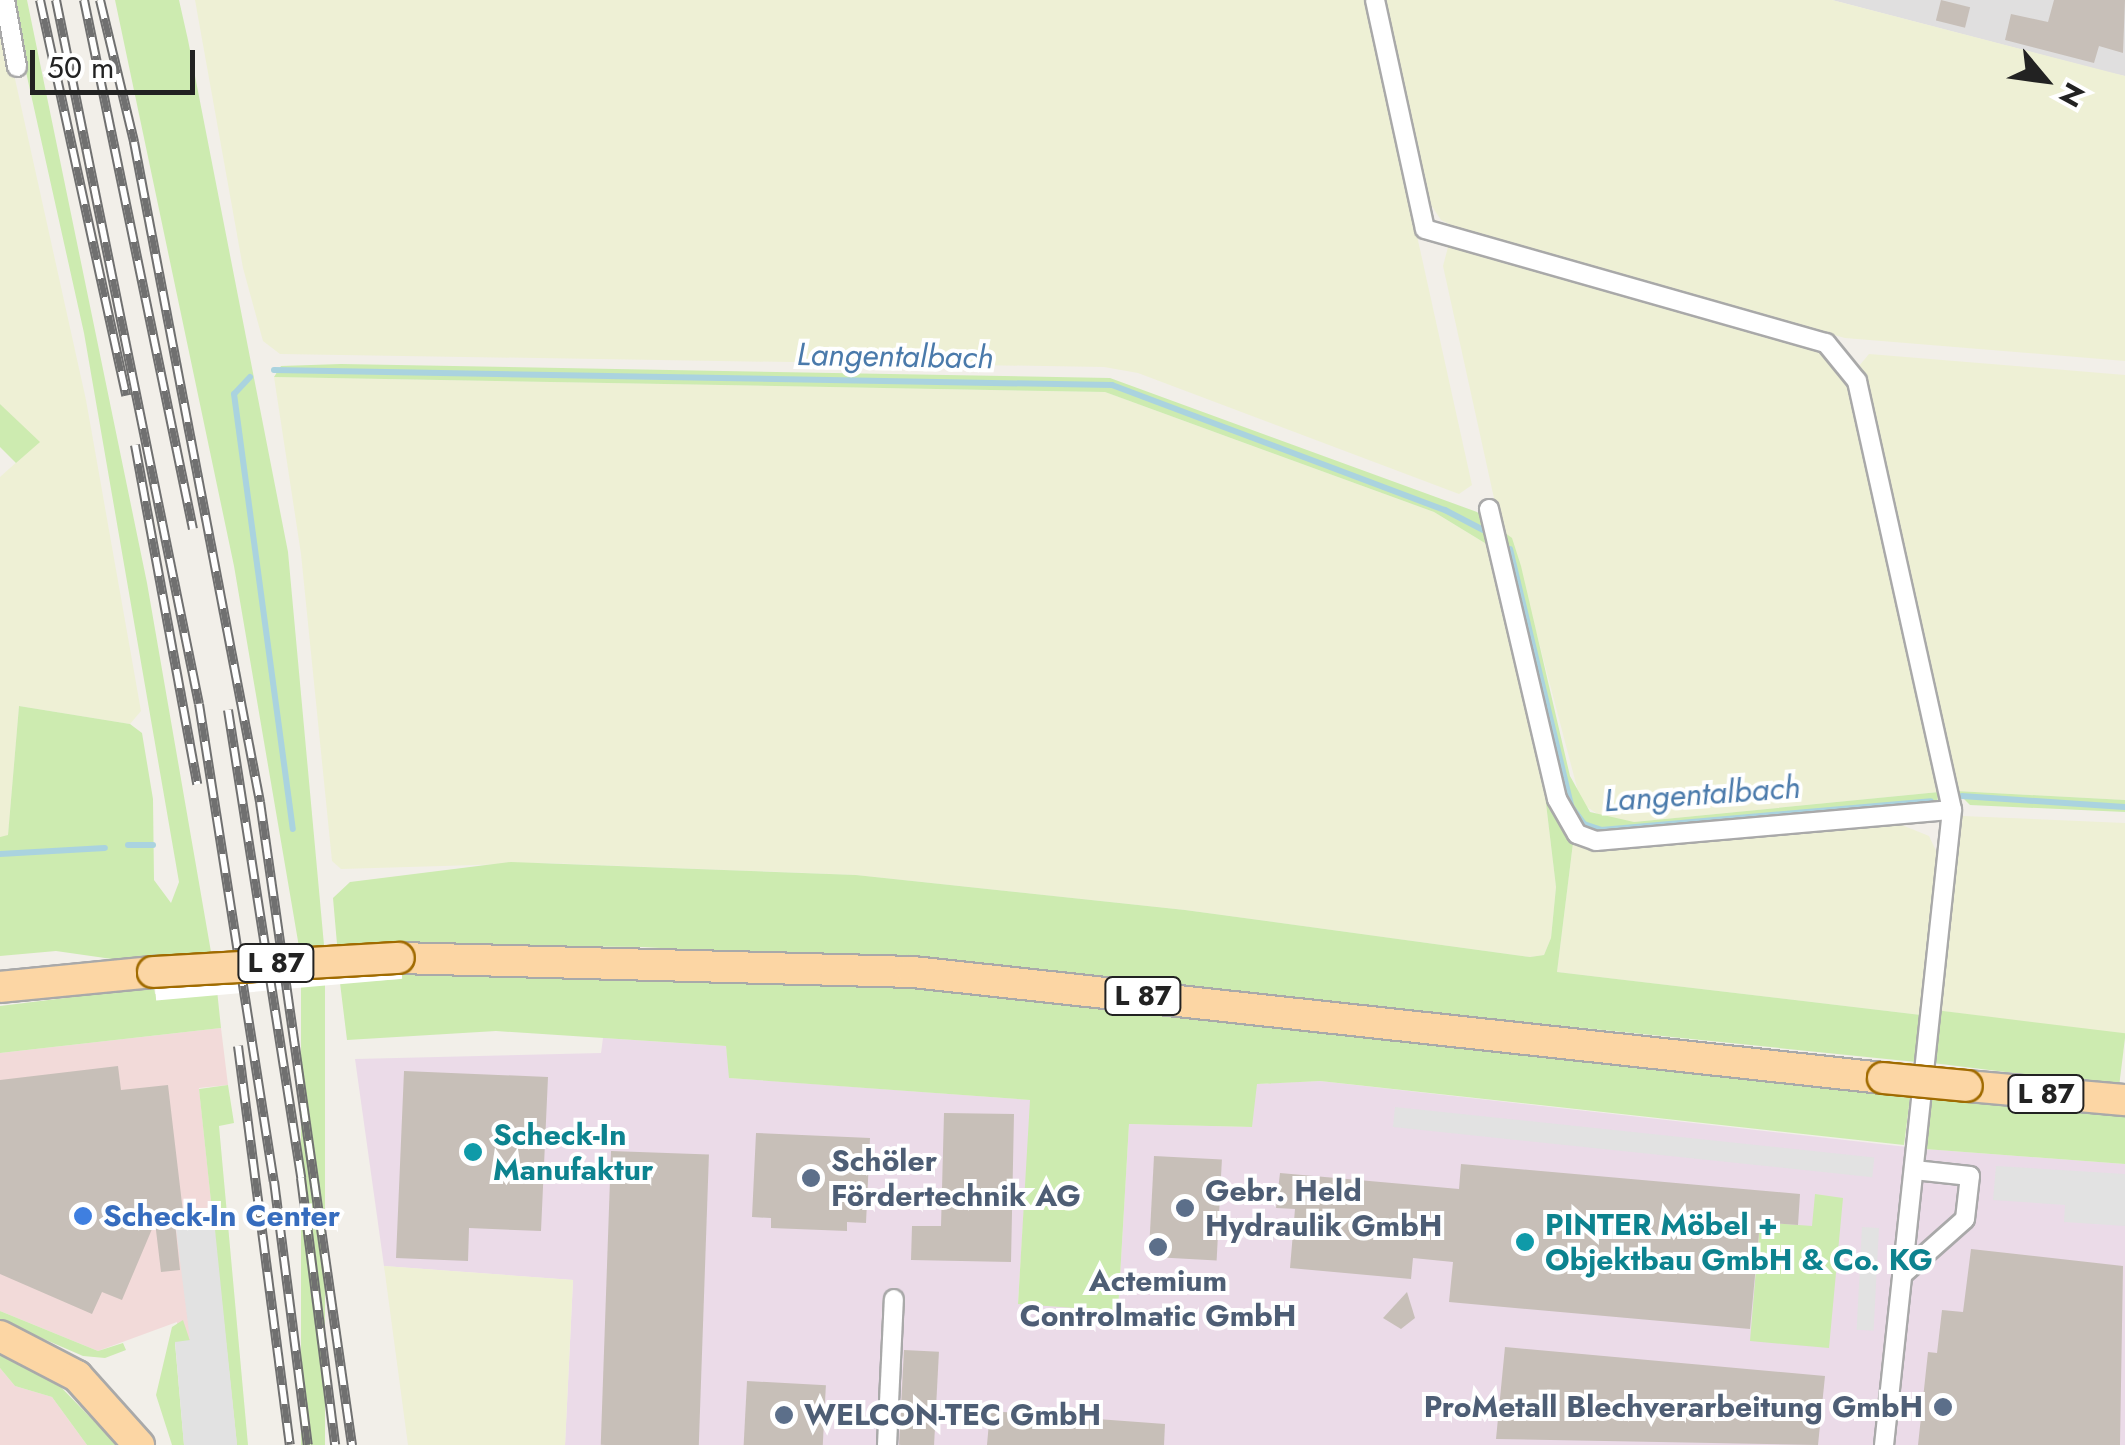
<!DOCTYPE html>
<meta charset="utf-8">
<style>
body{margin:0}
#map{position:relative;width:2125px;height:1445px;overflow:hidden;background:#f2efe9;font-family:Jost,sans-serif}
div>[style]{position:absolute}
.residential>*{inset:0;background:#e0dfdf}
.commercial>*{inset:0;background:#f2dad9}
.industrial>*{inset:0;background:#ebdbe8}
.farmland>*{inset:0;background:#eef0d5}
.grass>*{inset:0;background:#cdebb0;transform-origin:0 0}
.parking>*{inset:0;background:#e2e2e2;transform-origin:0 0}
.pier>*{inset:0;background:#fff;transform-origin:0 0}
.stream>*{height:6px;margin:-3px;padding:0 3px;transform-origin:3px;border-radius:3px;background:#aad3df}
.building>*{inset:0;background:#c7bfb8;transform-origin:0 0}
.roads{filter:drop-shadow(2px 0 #a9a9a9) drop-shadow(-2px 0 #a9a9a9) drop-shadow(0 2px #a9a9a9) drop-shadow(0 -2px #a9a9a9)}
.street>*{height:18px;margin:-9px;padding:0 9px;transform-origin:9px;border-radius:9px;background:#fff}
.primary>*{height:30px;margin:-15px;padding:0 15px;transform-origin:15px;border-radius:15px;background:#fcd6a4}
.rail>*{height:10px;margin-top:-5px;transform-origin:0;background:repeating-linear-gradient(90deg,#fff 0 19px,#707070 0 38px);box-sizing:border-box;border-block:2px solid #707070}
.bridges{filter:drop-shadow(2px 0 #a06b00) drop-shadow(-2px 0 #a06b00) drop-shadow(0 2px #a06b00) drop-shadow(0 -2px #a06b00)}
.primary-bridge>*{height:30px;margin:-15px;padding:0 15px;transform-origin:15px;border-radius:15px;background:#fcd6a4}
.dots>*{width:28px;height:28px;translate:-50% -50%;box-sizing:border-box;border:5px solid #fff;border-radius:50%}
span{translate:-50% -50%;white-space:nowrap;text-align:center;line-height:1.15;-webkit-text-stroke:8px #fff;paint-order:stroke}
.shield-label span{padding:2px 8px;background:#fff;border:2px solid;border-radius:8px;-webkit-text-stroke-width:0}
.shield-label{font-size:28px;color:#222;font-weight:700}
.culture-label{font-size:30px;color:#0d838f;font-weight:700}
.left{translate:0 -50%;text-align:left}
.service-label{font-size:30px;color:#4e5e75;font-weight:700}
.right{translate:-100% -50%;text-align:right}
.shop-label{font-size:30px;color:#366cbe;font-weight:700}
.water-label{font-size:32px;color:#4a7aab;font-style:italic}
.north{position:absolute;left:1995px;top:30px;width:100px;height:100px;-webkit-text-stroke:8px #fff;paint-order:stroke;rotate:119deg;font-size:28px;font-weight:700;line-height:40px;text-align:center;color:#222}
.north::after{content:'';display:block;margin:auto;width:35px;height:45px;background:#222;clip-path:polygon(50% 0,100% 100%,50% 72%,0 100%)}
.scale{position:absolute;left:30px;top:50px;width:165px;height:45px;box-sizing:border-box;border:5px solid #222;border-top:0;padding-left:12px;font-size:30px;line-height:35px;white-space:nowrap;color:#222;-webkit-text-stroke:8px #fff;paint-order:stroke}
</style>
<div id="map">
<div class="residential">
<div style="clip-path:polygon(1832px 0,2125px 0,2125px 76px,2111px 73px)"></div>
</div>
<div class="commercial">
<div style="clip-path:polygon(221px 1028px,228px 1085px,199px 1088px,237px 1445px,184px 1445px,177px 1322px,98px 1351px,0 1311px,0 1053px)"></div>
<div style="clip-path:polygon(0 1368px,15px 1386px,52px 1397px,87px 1445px,0 1445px)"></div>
</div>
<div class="industrial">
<div style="clip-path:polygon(603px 1038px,726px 1046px,730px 1078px,1031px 1100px,1018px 1303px,1118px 1310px,1129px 1124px,1251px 1127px,1256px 1084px,1320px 1081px,1925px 1149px,2125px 1164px,2125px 1445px,565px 1445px,573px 1280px,384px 1266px,355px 1059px,601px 1053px)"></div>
</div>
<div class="farmland">
<div style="clip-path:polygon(195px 0,1365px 0,1472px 485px,1459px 494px,1138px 373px,1104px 367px,280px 354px,263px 341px,243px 268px)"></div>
<div style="clip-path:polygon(1385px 0,1832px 0,2125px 76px,2125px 361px,1845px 338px,1467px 233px,1441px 220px,1431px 205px)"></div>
<div style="clip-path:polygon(0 11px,86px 400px,141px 711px,130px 724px,19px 706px,8px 836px,0 837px,0 477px,39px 442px,0 404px)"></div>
<div style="clip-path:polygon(1458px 244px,1825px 353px,1850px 382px,1939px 792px,1634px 822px,1605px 819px,1581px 803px,1512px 539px,1501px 530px,1443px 266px,1448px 247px)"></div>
<div style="clip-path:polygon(1869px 354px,2125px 375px,2125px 800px,1956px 791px,1859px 366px)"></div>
<div style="clip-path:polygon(274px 377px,1105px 392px,1434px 512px,1493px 548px,1542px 770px,1556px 887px,1551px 938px,1544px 955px,1530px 957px,1185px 910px,856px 875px,547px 863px,341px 869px,332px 861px,301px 554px)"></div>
<div style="clip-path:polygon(1962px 816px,2125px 823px,2125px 1035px,1935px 1010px,1955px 829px)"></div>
<div style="clip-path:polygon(1892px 821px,1929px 836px,1938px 855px,1921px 1015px,1557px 972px,1573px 843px,1601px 849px)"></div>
<div style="clip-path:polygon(384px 1266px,573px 1280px,565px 1445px,408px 1445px)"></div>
</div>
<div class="grass">
<div style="clip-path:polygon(10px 0,27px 0,147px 583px,211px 952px,140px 963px,56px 951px,0 956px,0 837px,8px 835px,19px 706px,130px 724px,142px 733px,153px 799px,154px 880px,171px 903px,179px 882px,84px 333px)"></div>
<div style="clip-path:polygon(115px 0,179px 0,188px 40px,288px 552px,324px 945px,299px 947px,234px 566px)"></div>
<div style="clip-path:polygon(341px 364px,1110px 378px,1477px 512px,1485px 519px,1493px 548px,1434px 512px,1105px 392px,274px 377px,281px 366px)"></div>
<div style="clip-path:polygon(0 404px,40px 442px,16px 463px,0 447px)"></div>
<div style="clip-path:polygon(1501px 530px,1512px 538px,1521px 566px,1570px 776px,1590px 812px,1634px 822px,1939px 792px,1937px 802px,1603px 835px,1578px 827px,1569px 818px)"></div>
<div style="clip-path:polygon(1542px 770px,1553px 811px,1573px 843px,1557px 972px,1921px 1015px,1916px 1062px,958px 964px,642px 947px,337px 944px,333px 898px,350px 882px,511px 862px,856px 875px,1185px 910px,1530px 957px,1544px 955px,1551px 938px,1556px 887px)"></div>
<div style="clip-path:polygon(1956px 791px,2125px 800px,2125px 812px,1970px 805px)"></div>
<div style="clip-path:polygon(524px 972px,895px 987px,1089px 1004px,1910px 1098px,1904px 1145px,1320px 1081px,1257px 1084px,1252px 1127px,1129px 1124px,1118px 1311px,1018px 1304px,1030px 1100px,729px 1078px,726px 1046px,496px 1031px,347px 1040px,340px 983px,401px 979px,402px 973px)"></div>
<div style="left:301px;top:984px;width:24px;height:466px"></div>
<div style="clip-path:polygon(154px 987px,155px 994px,217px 990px,221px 1028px,0 1053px,0 1006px)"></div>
<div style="left:1935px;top:1010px;width:192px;height:53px;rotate:7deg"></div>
<div style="clip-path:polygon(228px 1085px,234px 1123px,219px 1126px,248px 1445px,237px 1445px,199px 1089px)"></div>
<div style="clip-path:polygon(1965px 1099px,2125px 1114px,2125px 1164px,1925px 1149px,1927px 1100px)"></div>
<div style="clip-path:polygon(1815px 1194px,1843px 1198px,1829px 1348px,1750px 1341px,1760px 1222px,1812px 1226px)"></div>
<div style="clip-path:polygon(0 1311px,98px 1351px,123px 1343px,126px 1350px,105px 1358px,83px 1356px,0 1320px)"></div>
<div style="clip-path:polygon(183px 1320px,190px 1341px,175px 1343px,184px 1445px,172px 1445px,156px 1395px,172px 1327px)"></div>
<div style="clip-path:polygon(0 1353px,56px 1382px,117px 1445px,87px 1445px,52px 1397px,15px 1386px,0 1368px)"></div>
</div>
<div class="parking">
<div style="left:1395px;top:1107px;width:482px;height:20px;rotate:6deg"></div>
<div style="clip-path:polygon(1996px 1166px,2125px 1174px,2125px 1226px,2064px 1222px,2065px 1205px,1993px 1200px)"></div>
<div style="clip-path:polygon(213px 1210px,237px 1445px,184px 1445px,175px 1342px,190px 1340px,174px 1213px)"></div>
<div style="left:1862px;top:1227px;width:17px;height:103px;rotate:3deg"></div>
</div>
<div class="pier">
<div style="left:399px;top:942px;width:37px;height:247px;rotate:85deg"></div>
</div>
<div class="stream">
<div style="left:274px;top:370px;width:838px;rotate:1.03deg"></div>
<div style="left:1112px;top:385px;width:356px;rotate:20.6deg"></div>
<div style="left:1445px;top:510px;width:47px;rotate:27.6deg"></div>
<div style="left:250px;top:377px;width:23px;rotate:133deg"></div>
<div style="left:234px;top:394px;width:439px;rotate:82.3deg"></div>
<div style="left:1510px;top:549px;width:264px;rotate:76.6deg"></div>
<div style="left:1571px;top:806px;width:22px;rotate:54deg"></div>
<div style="left:1584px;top:824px;width:18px;rotate:19deg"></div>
<div style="left:1601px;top:830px;width:331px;rotate:-5deg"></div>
<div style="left:1962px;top:796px;width:163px;rotate:3.9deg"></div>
<div style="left:128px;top:845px;width:25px"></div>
<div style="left:0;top:854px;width:105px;rotate:-3.3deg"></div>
</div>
<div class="building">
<div style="left:1941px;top:0;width:30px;height:21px;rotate:14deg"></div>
<div style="clip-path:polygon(2054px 0,2125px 0,2123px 53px,2099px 46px,2094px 63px,2005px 40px,2011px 14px,2048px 22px)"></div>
<div style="clip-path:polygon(118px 1066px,121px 1090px,168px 1085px,183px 1212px,174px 1213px,180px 1270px,161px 1272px,155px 1222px,122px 1300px,102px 1292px,92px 1314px,0 1274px,0 1080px)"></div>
<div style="clip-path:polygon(404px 1071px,548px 1077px,541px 1231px,469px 1228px,468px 1261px,396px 1258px)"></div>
<div style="clip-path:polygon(944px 1113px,1014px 1114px,1011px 1262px,911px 1260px,912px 1226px,941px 1226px)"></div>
<div style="clip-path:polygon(756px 1133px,870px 1138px,866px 1223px,847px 1222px,847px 1231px,771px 1228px,771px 1218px,752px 1217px)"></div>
<div style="left:611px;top:1151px;width:98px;height:294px;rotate:2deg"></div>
<div style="left:1154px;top:1156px;width:68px;height:101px;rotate:3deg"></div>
<div style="clip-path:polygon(1461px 1164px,1800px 1194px,1798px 1225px,1760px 1222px,1750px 1329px,1449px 1302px,1453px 1262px,1413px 1258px,1411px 1279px,1290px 1268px,1295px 1209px,1276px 1208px,1280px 1173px,1459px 1189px)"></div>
<div style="clip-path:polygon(1971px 1249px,2123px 1266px,2120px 1445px,1918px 1445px,1928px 1352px,1937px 1353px,1942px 1310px,1963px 1312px)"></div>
<div style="clip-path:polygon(1407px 1292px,1415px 1318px,1401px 1329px,1383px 1318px)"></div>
<div style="clip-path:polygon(1505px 1347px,1825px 1376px,1818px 1445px,1496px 1439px)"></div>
<div style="left:904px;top:1350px;width:35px;height:95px;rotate:3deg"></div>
<div style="left:747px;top:1381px;width:79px;height:64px;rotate:3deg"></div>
<div style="clip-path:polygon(990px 1411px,1165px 1424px,1164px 1445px,987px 1445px)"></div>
</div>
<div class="roads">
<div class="street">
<div style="left:5px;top:0;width:68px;rotate:79.8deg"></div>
<div style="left:1375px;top:0;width:234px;rotate:77.7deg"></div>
<div style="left:1425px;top:229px;width:417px;rotate:15.9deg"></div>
<div style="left:1826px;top:343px;width:49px;rotate:50.8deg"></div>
<div style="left:1857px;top:381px;width:439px;rotate:77.5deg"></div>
<div style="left:1952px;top:810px;width:639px;rotate:96.11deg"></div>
<div style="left:1489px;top:509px;width:298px;rotate:76.8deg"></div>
<div style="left:1557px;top:799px;width:40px;rotate:60.3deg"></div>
<div style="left:1577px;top:834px;width:20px;rotate:20deg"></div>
<div style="left:1596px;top:841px;width:357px;rotate:-5deg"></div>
<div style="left:1902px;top:1275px;width:84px;rotate:-41.6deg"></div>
<div style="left:1965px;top:1219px;width:43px;rotate:-83.4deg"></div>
<div style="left:1970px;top:1176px;width:56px;rotate:-173.9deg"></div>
<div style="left:887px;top:1445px;width:146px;rotate:-87.3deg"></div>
</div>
<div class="primary">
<div style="left:399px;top:958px;width:514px;rotate:1.56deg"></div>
<div style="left:913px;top:972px;width:976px;rotate:6.24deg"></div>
<div style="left:0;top:987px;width:154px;rotate:-5.6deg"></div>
<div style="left:1967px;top:1086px;width:159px;rotate:5.1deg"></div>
<div style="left:0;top:1336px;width:87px;rotate:27.5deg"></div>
<div style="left:77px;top:1376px;width:93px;rotate:48.1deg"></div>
</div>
</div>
<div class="rail">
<div style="left:40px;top:0;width:405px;rotate:77.7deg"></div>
<div style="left:56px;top:0;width:718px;rotate:78.52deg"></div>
<div style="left:199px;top:704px;width:483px;rotate:81.1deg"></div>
<div style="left:274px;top:1181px;width:266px;rotate:82.7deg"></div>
<div style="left:84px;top:0;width:540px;rotate:78.36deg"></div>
<div style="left:100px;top:0;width:146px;rotate:76.5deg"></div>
<div style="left:134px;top:142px;width:672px;rotate:79.19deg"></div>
<div style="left:260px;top:802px;width:650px;rotate:81.86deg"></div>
<div style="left:135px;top:445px;width:345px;rotate:79.6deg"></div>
<div style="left:228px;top:710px;width:474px;rotate:81.1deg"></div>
<div style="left:301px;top:1178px;width:269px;rotate:82.7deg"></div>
<div style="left:238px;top:1046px;width:402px;rotate:82.6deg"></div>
</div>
<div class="bridges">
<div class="primary-bridge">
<div style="left:153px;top:972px;width:246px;rotate:-3.3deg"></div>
<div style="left:1883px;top:1078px;width:84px;rotate:5.4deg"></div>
</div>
</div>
<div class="dots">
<div style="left:473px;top:1152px;background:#0f9aa8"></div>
<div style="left:811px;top:1178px;background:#5c6f8a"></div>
<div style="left:1185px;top:1208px;background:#5c6f8a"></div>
<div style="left:83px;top:1216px;background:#3f7fe0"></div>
<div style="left:1525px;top:1242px;background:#0f9aa8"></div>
<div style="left:1158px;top:1247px;background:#5c6f8a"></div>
<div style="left:1943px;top:1407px;background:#5c6f8a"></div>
<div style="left:784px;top:1415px;background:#5c6f8a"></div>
</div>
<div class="shield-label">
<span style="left:276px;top:963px">L 87</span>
<span style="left:1143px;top:996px">L 87</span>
<span style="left:2046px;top:1094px">L 87</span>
</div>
<div class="culture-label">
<span class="left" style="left:493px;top:1152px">Scheck-In<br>Manufaktur</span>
<span class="left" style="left:1545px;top:1242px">PINTER Möbel +<br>Objektbau GmbH &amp; Co. KG</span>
</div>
<div class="service-label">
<span class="left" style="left:831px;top:1178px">Schöler<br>Fördertechnik AG</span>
<span class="left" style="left:1205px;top:1208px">Gebr. Held<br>Hydraulik GmbH</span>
<span style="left:1158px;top:1298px">Actemium<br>Controlmatic GmbH</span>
<span class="right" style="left:1923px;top:1407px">ProMetall Blechverarbeitung GmbH</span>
<span class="left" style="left:804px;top:1415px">WELCON-TEC GmbH</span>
</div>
<div class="shop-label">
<span class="left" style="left:103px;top:1216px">Scheck-In Center</span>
</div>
<div class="water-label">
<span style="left:895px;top:356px;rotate:1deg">Langentalbach</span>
<span style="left:1702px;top:794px;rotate:-4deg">Langentalbach</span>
</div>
<div class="north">N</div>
<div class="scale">50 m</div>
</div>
